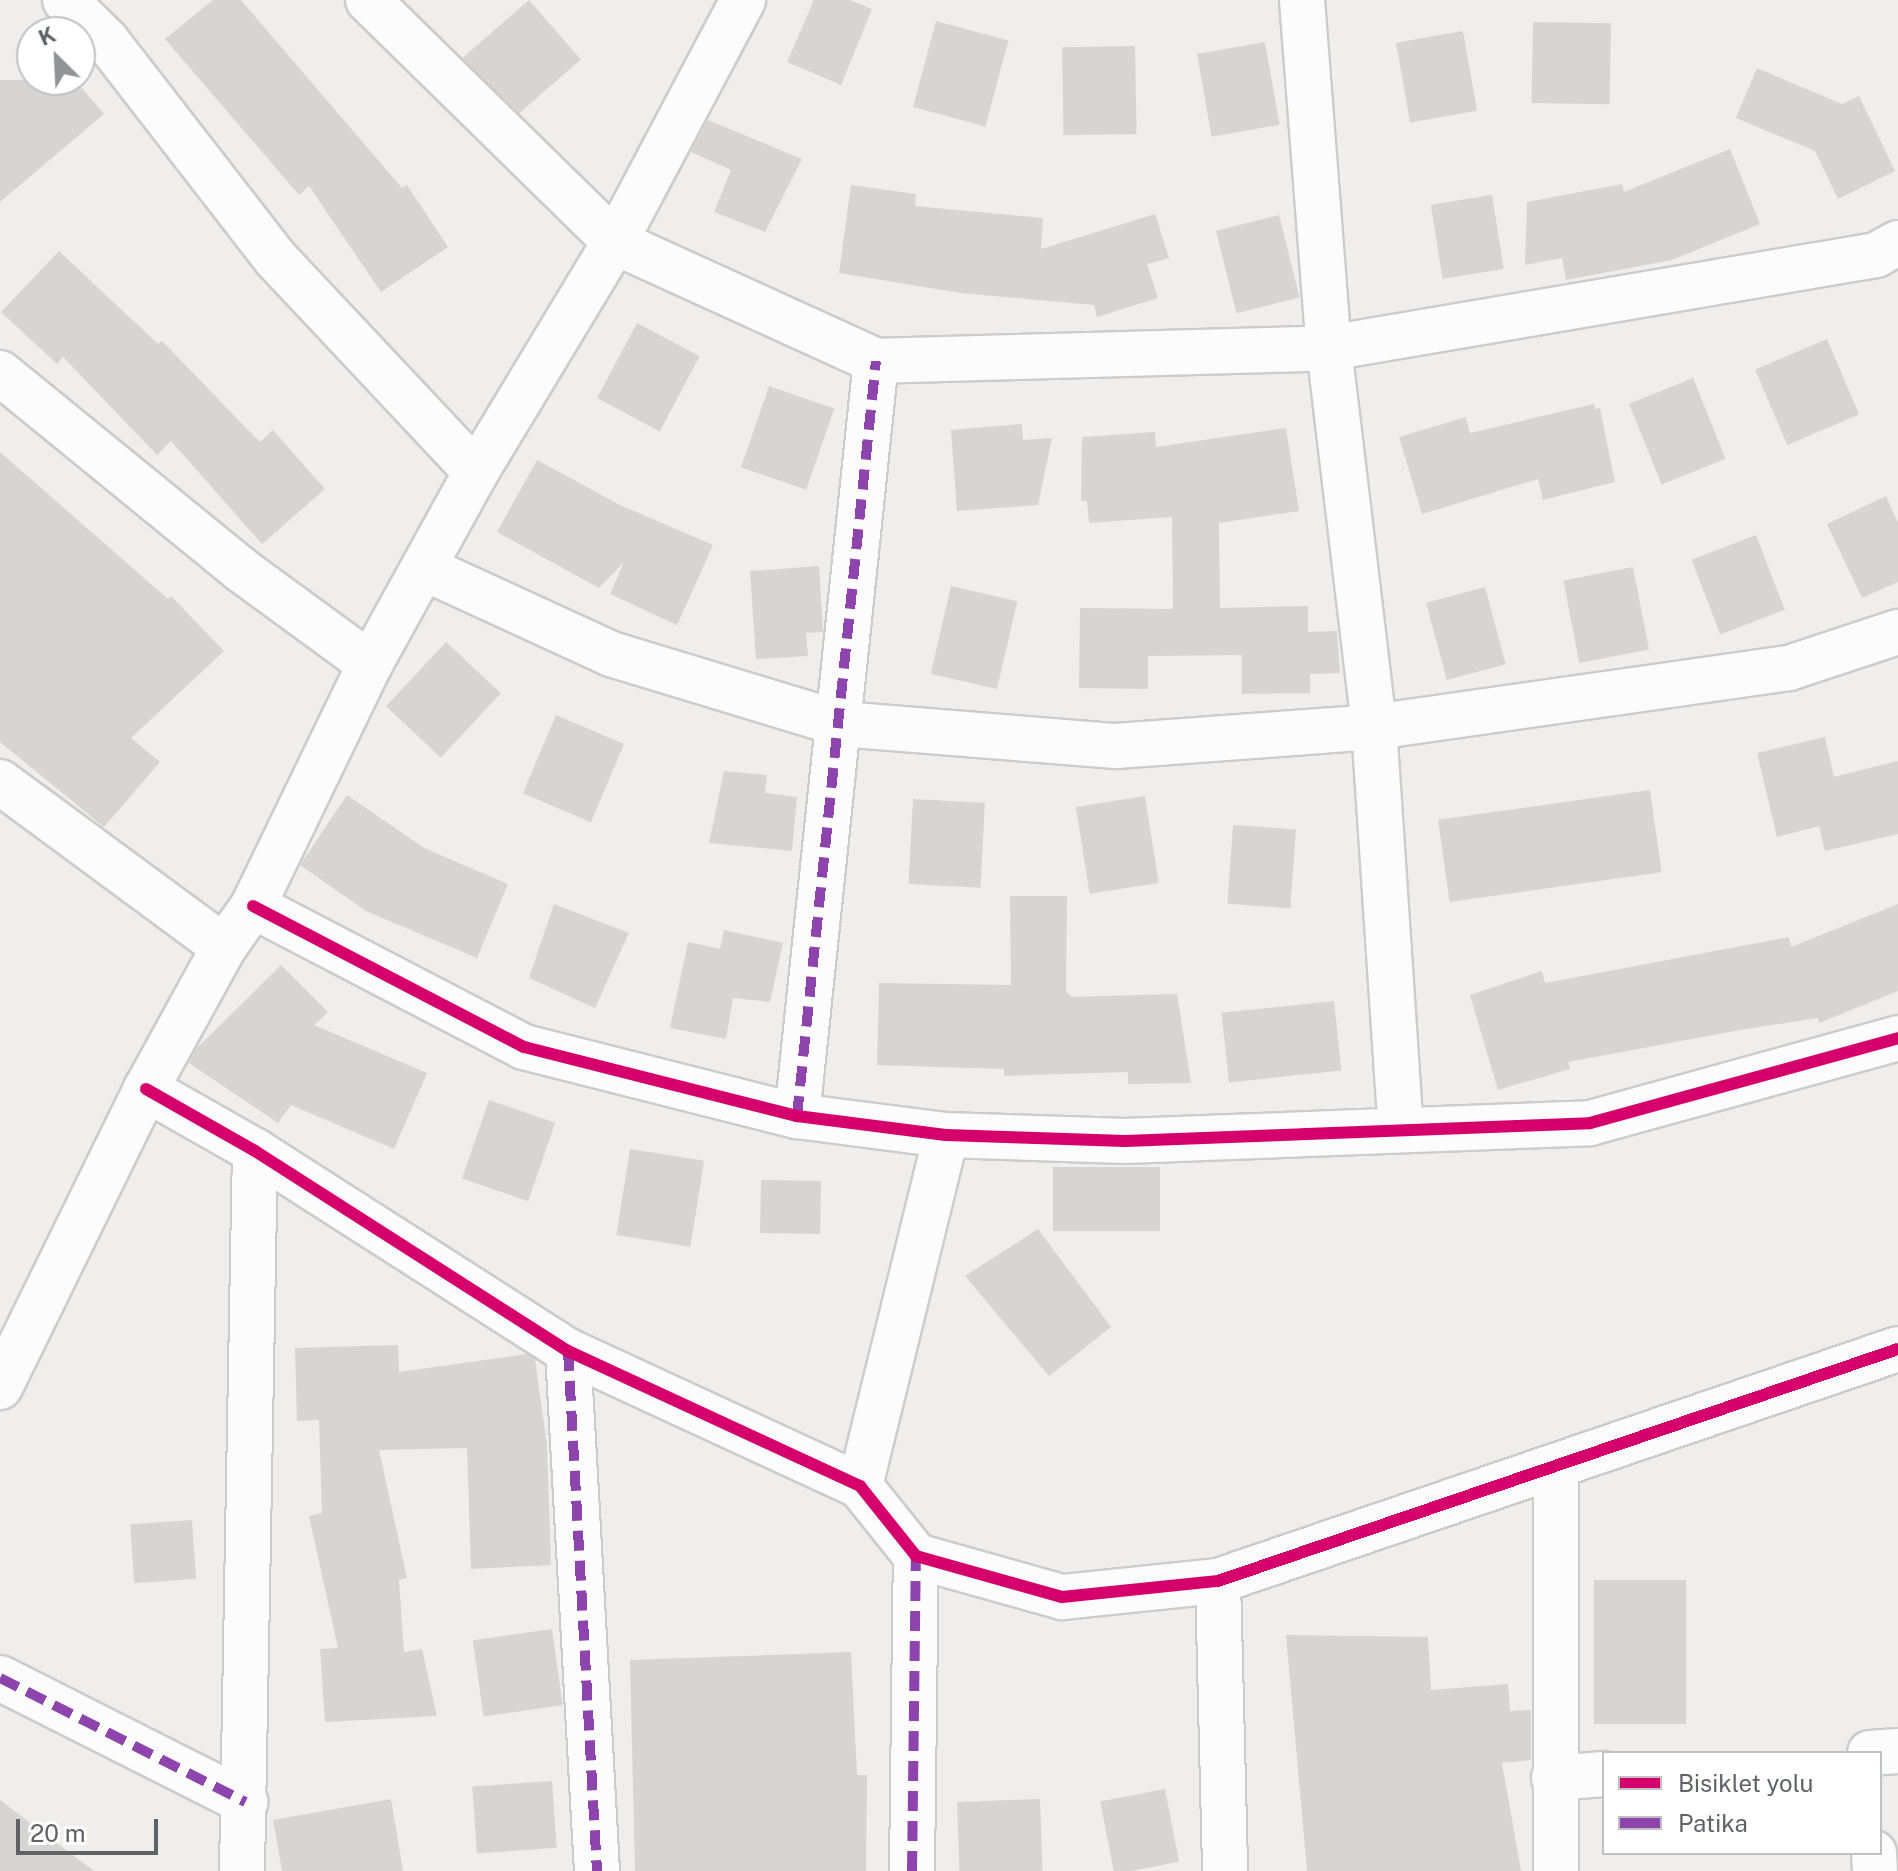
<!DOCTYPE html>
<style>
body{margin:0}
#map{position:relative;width:1898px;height:1871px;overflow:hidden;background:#efeeea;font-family:"Public Sans",sans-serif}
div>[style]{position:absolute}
.building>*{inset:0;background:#d6d5d3;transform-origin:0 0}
.roads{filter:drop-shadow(2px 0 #cbcccc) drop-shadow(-2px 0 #cbcccc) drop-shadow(0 2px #cbcccc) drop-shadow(0 -2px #cbcccc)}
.minor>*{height:44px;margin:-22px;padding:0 22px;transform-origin:22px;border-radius:22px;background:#fdfcfc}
.quiet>*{height:10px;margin-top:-5px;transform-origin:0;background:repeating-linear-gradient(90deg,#8e44ad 0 20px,transparent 0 30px)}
.cycleway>*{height:12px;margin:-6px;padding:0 6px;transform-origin:6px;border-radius:6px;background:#d6006c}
span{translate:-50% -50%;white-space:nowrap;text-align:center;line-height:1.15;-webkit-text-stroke:6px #fff;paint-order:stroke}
.legend{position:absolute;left:1602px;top:1751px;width:280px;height:104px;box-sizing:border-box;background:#fff;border:2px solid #bfc1c3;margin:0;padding:10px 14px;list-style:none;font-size:24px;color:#5f6368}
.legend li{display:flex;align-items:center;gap:16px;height:40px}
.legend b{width:40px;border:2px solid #bfc1c3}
.north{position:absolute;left:16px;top:16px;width:80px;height:80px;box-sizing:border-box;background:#fff;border:2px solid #bfc1c3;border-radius:50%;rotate:336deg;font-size:22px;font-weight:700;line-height:32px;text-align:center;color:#5f6368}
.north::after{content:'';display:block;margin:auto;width:28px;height:36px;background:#919496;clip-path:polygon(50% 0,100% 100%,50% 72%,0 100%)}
.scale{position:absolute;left:16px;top:1819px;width:142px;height:36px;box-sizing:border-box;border:4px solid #5f6368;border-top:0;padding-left:10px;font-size:24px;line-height:28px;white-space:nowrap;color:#5f6368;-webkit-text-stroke:6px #fff;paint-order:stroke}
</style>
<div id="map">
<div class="building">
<div style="clip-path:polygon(213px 0,241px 0,402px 188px,407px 185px,448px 247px,381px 292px,309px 186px,299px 195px,165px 39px)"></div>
<div style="left:529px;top:0;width:79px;height:88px;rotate:49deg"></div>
<div style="clip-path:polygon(814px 0,850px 0,872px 9px,841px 85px,787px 62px)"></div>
<div style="left:936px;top:21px;width:75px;height:89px;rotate:15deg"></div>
<div style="left:1533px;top:22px;width:78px;height:81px;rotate:1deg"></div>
<div style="left:1463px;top:31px;width:81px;height:68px;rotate:80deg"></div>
<div style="left:1265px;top:42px;width:84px;height:69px;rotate:80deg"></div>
<div style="left:1135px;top:46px;width:88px;height:73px;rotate:89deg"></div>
<div style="clip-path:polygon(1757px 68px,1842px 104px,1859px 96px,1895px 171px,1838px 199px,1815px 151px,1736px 118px)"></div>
<div style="clip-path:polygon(0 80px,75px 80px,104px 114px,0 202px)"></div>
<div style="clip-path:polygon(708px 120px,802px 159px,765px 232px,714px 212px,731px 170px,691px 152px)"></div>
<div style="clip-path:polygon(1730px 149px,1760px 224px,1672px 260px,1566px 280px,1562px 258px,1525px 265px,1527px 202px,1622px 184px,1624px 192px)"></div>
<div style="clip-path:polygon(851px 185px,916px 194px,915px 206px,1043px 218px,1041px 249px,1155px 214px,1169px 258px,1147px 264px,1158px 298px,1097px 317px,1094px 305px,961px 293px,839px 273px)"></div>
<div style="left:1492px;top:195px;width:75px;height:62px;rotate:81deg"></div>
<div style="left:1279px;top:215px;width:85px;height:65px;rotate:76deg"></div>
<div style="clip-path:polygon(59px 251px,158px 344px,162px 341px,260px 442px,273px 430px,325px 489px,262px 544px,171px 441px,157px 455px,63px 357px,57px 364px,1px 312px)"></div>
<div style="left:637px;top:323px;width:71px;height:85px;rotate:28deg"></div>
<div style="left:1827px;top:339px;width:82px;height:78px;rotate:67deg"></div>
<div style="left:1693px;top:378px;width:87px;height:69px;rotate:68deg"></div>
<div style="left:769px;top:386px;width:69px;height:86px;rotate:19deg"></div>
<div style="clip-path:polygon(1594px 404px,1595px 409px,1600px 408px,1615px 482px,1543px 500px,1538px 479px,1422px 514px,1399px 437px,1466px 417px,1470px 433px)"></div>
<div style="clip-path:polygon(1022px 424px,1023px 440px,1052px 438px,1038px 505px,957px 511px,951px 430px)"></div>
<div style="clip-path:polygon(1286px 428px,1299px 511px,1219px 523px,1220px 608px,1308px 606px,1308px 632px,1337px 631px,1340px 673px,1310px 674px,1310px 693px,1242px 694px,1242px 655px,1148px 656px,1148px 689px,1079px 688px,1080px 608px,1173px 609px,1172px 517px,1089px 523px,1087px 501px,1081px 501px,1082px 437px,1155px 432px,1156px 447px)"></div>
<div style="clip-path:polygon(0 452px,168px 599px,171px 596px,224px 651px,131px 738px,160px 762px,104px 827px,0 742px)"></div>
<div style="clip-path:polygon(537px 460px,620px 505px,713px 545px,677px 625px,610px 594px,624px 562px,599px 588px,497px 532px)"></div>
<div style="clip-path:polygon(1886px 496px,1898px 523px,1898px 582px,1862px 598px,1827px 524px)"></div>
<div style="left:1756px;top:535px;width:80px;height:69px;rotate:69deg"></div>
<div style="clip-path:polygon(819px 566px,823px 632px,806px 633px,808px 656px,756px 659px,750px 571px)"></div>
<div style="left:1633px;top:567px;width:84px;height:71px;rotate:79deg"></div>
<div style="left:951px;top:586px;width:68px;height:90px;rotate:13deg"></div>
<div style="left:1485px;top:587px;width:80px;height:61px;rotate:75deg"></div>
<div style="left:446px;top:642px;width:75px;height:88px;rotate:43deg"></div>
<div style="left:556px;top:715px;width:74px;height:85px;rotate:23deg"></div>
<div style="clip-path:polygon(1825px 737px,1834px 777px,1898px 761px,1898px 834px,1825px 851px,1819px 826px,1777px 837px,1757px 753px)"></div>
<div style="clip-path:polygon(724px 771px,767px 775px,765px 793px,797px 797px,792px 851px,709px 843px)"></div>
<div style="left:1650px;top:790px;width:83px;height:214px;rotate:82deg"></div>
<div style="clip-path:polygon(347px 795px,424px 848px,508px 884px,477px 958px,366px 911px,300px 865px)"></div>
<div style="left:1145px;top:796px;width:88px;height:70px;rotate:81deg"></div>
<div style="left:913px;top:799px;width:72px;height:85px;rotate:3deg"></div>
<div style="left:1233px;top:825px;width:63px;height:79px;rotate:4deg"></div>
<div style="clip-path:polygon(1010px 896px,1067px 896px,1066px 991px,1071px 997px,1177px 994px,1191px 1083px,1128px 1084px,1128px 1072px,1004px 1076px,1004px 1069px,877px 1065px,879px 983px,1011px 985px)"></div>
<div style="clip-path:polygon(554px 904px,629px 933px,595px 1008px,529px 978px)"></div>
<div style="clip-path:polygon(1898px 904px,1898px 991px,1819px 1023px,1818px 1018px,1740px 1030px,1568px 1062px,1570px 1069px,1498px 1090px,1470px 995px,1542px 971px,1545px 983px,1789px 937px,1791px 947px)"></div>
<div style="clip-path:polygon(724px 930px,783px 943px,770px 1002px,733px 998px,726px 1039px,670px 1028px,688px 942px,720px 949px)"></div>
<div style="clip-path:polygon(281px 965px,328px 1012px,314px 1025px,427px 1073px,394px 1149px,291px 1105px,278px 1123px,189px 1063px,197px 1048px)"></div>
<div style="left:1334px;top:1001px;width:70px;height:113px;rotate:84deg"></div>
<div style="left:489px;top:1100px;width:70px;height:83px;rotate:19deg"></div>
<div style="left:630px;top:1149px;width:75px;height:87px;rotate:9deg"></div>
<div style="left:1160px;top:1167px;width:64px;height:107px;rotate:90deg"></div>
<div style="left:761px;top:1180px;width:60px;height:53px;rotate:1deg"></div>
<div style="clip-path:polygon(1038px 1229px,1111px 1327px,1049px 1376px,965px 1276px)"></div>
<div style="clip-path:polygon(398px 1345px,399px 1372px,527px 1354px,535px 1359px,547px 1446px,551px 1565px,471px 1569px,467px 1448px,379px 1450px,407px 1578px,399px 1580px,404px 1652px,422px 1649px,437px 1716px,325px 1722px,320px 1649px,338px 1648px,309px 1516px,322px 1513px,319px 1420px,297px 1421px,295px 1348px)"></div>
<div style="left:192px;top:1520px;width:59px;height:62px;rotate:86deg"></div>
<div style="left:1594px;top:1580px;width:92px;height:144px"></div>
<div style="left:552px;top:1629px;width:77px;height:80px;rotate:82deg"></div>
<div style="clip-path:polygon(1286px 1635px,1428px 1637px,1431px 1690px,1508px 1684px,1510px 1711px,1531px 1710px,1531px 1760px,1502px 1763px,1521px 1871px,1307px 1871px)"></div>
<div style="clip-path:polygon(851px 1652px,857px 1775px,867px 1775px,866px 1871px,635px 1871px,630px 1660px)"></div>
<div style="left:552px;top:1781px;width:67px;height:80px;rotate:86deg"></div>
<div style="left:1165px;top:1789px;width:74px;height:66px;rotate:79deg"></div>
<div style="clip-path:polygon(391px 1799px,403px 1871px,282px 1871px,273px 1820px)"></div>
<div style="left:1040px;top:1799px;width:72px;height:83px;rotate:88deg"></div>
<div style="clip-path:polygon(0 1800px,94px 1871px,0 1871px)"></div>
</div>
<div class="roads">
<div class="minor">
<div style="left:65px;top:0;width:57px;rotate:44.3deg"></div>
<div style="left:106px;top:40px;width:277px;rotate:52.2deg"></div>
<div style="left:276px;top:259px;width:292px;rotate:46.8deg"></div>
<div style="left:368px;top:0;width:346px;rotate:44.4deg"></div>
<div style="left:615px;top:242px;width:287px;rotate:24.5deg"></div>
<div style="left:876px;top:361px;width:453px;rotate:-1.6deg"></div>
<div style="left:1329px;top:348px;width:555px;rotate:-9.65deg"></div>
<div style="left:1876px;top:255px;width:25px;rotate:-29deg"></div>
<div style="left:1302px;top:0;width:349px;rotate:85.6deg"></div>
<div style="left:1329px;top:348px;width:382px;rotate:83.2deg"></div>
<div style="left:1374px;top:727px;width:403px;rotate:86.2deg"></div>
<div style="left:0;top:373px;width:310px;rotate:39.2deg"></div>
<div style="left:240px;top:569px;width:161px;rotate:36.2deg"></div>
<div style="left:424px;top:568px;width:206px;rotate:24.7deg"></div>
<div style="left:611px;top:654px;width:240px;rotate:16.9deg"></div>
<div style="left:841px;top:724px;width:276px;rotate:4.6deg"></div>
<div style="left:1116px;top:746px;width:259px;rotate:-4.2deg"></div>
<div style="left:1374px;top:727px;width:419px;rotate:-8.1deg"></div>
<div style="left:1789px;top:668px;width:115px;rotate:-18.3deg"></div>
<div style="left:0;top:782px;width:278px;rotate:36.4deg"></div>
<div style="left:253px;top:906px;width:305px;rotate:27.5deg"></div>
<div style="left:524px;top:1047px;width:282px;rotate:14.2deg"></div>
<div style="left:797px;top:1116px;width:150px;rotate:7.3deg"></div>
<div style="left:946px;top:1135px;width:179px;rotate:1.9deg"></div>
<div style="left:1125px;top:1141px;width:465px;rotate:-2.2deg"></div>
<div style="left:1590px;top:1123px;width:320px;rotate:-15.4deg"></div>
<div style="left:146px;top:1089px;width:125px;rotate:29.6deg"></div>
<div style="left:255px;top:1151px;width:371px;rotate:32.6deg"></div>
<div style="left:568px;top:1351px;width:322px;rotate:24.8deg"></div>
<div style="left:860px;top:1486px;width:90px;rotate:51.3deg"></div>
<div style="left:916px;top:1556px;width:152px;rotate:15.7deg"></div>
<div style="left:1062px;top:1597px;width:157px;rotate:-5.9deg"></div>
<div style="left:1218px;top:1581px;width:718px;rotate:-18.84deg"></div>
<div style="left:797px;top:1116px;width:759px;rotate:-84.03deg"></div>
<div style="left:568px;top:1351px;width:521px;rotate:86.81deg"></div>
<div style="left:0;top:1387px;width:332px;rotate:-63.9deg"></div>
<div style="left:146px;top:1089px;width:162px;rotate:-61.2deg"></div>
<div style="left:224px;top:947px;width:50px;rotate:-54.7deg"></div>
<div style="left:253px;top:906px;width:269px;rotate:-64.2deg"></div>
<div style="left:370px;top:664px;width:219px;rotate:-61.1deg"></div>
<div style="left:476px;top:472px;width:269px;rotate:-58.9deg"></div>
<div style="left:615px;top:242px;width:274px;rotate:-62.1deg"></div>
<div style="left:860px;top:1486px;width:361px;rotate:-76.2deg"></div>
<div style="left:1218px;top:1581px;width:290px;rotate:88.6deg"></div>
<div style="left:0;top:1678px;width:275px;rotate:26.8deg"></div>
<div style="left:1870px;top:1753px;width:28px;rotate:-4deg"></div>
<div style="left:1554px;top:1778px;width:50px;rotate:-4.6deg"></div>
<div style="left:1874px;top:1853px;width:18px;rotate:87deg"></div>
<div style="left:242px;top:1871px;width:720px;rotate:-88.97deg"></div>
<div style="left:912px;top:1871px;width:315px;rotate:-89.3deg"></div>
<div style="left:1556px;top:1871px;width:405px;rotate:-90deg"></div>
</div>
</div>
<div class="quiet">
<div style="left:797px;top:1116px;width:759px;rotate:-84.03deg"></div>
<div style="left:568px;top:1351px;width:521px;rotate:86.81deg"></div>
<div style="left:0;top:1678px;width:275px;rotate:26.8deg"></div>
<div style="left:912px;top:1871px;width:315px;rotate:-89.3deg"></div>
</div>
<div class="cycleway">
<div style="left:253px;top:906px;width:305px;rotate:27.5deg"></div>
<div style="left:524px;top:1047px;width:282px;rotate:14.2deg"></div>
<div style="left:797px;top:1116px;width:150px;rotate:7.3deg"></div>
<div style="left:946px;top:1135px;width:179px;rotate:1.9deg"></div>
<div style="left:1125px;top:1141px;width:465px;rotate:-2.2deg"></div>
<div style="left:1590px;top:1123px;width:320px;rotate:-15.4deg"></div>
<div style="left:146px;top:1089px;width:125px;rotate:29.6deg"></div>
<div style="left:255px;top:1151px;width:371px;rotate:32.6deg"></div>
<div style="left:568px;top:1351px;width:322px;rotate:24.8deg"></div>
<div style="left:860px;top:1486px;width:90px;rotate:51.3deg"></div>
<div style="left:916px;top:1556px;width:152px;rotate:15.7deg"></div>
<div style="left:1062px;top:1597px;width:157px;rotate:-5.9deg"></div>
<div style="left:1218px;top:1581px;width:718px;rotate:-18.84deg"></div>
</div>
<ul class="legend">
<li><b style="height:10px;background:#d6006c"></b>Bisiklet yolu</li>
<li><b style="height:10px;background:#8e44ad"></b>Patika</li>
</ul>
<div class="north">K</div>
<div class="scale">20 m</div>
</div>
